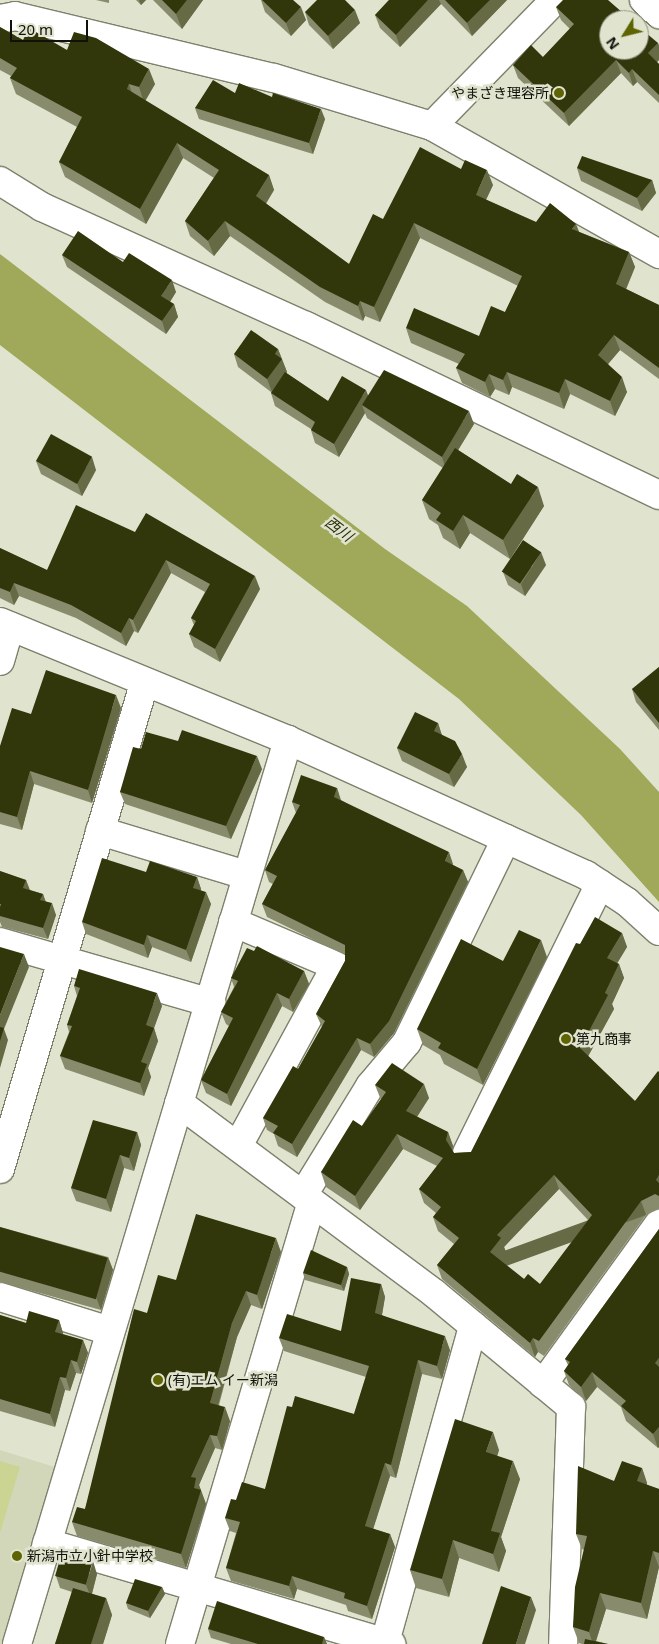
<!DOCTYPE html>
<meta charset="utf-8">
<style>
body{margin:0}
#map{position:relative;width:659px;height:1644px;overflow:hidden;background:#e0e3cd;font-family:"Noto Sans","Noto Sans JP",sans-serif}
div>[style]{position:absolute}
.built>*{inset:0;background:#d3d7ba}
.green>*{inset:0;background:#cbd492}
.water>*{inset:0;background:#a0a859}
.roads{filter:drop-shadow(1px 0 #7d806c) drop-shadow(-1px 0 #7d806c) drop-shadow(0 1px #7d806c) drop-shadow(0 -1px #7d806c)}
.minor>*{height:28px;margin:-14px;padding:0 14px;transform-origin:14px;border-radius:14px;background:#fff}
.wall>*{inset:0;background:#898c6c}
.shaded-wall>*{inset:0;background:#666a45;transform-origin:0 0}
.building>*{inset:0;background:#32360b;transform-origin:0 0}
.dots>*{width:14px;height:14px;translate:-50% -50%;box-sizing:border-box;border:2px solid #e0e3cd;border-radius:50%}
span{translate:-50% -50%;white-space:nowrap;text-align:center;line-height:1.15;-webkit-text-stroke:5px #e0e3cd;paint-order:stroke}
.poi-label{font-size:14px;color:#10110a}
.right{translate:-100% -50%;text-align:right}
.left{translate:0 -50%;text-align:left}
.water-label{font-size:15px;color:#2c2f0c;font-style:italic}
.north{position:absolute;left:599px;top:10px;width:50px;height:50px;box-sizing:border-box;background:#e0e3cd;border:1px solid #8d8f7f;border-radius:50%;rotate:234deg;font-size:14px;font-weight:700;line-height:20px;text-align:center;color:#10110a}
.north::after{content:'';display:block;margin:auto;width:18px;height:22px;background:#5d6401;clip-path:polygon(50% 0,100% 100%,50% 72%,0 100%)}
.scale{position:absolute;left:10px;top:20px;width:78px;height:22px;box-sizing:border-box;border:2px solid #10110a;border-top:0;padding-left:6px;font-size:15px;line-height:18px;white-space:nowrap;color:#10110a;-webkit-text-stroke:4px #e0e3cd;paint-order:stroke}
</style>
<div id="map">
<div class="built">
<div style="clip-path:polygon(0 1450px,61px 1469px,8px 1644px,0 1644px)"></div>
</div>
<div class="green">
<div style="clip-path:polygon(0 1461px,20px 1467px,0 1533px)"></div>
</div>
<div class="water">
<div style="clip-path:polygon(0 254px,385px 549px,467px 606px,620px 749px,659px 792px,659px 902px,581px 815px,459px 699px,0 345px)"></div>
</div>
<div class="roads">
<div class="minor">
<div style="left:644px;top:0;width:21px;rotate:43deg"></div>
<div style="left:0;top:19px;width:15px;rotate:-11deg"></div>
<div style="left:15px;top:16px;width:266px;rotate:13.5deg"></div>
<div style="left:274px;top:78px;width:165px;rotate:16.9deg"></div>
<div style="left:432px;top:126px;width:261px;rotate:29.4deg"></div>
<div style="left:432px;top:126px;width:176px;rotate:-45.7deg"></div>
<div style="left:0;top:181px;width:49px;rotate:31.8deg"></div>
<div style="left:42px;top:207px;width:290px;rotate:24.3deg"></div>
<div style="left:306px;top:326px;width:391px;rotate:25.6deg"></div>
<div style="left:0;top:622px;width:311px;rotate:22.3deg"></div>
<div style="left:288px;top:740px;width:327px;rotate:24.4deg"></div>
<div style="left:586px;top:875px;width:49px;rotate:33.4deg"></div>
<div style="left:627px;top:902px;width:43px;rotate:42.2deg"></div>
<div style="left:0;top:661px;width:36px;rotate:-74deg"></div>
<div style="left:100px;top:831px;width:152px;rotate:16.8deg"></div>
<div style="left:233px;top:922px;width:112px;rotate:23.1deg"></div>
<div style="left:336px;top:966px;width:205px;rotate:118.6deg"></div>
<div style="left:0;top:942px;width:220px;rotate:16.1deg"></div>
<div style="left:179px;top:1103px;width:319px;rotate:36.7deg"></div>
<div style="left:435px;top:1294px;width:177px;rotate:39.7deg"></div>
<div style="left:571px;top:1407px;width:237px;rotate:91.9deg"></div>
<div style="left:467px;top:1153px;width:300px;rotate:-63.7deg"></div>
<div style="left:0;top:1169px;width:506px;rotate:-73.46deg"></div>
<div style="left:303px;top:1195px;width:128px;rotate:-58.4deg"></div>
<div style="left:370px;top:1086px;width:57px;rotate:-49.9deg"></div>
<div style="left:407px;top:1042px;width:226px;rotate:-64deg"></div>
<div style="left:0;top:1297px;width:115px;rotate:17.2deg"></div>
<div style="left:543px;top:1384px;width:198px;rotate:-54.1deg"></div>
<div style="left:47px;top:1543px;width:359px;rotate:16.4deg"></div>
<div style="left:385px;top:1642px;width:328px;rotate:-74.4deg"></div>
<div style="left:17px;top:1644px;width:944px;rotate:-73.31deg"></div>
<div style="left:180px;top:1644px;width:461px;rotate:-73.4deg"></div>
</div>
</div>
<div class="wall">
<div style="clip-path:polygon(96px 0,109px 0,109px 3px)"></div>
<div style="clip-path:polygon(136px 0,146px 0,141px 5px)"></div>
<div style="clip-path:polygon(153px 0,203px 0,182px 29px)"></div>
<div style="clip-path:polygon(261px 0,293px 0,306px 20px,291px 36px,265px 12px)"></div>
<div style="clip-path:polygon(389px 0,507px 0,472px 36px,441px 4px,400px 47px,380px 28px,375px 15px)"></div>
<div style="clip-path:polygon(556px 7px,658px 43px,659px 46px,659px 60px,657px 62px,659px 64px,659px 103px,637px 82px,633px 86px,621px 73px,569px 126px,518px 78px,513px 65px,543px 57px,570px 29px,561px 20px)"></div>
<div style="clip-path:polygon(305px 12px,360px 23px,333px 49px,309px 25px)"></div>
<div style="clip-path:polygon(0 27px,23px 40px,67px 50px,155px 84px,145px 101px,269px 175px,274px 190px,266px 204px,349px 264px,383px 219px,493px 185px,486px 200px,536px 222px,579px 232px,629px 252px,635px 267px,626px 289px,659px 305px,659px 379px,620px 350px,608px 364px,627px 392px,615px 416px,570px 394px,564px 409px,512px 387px,509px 395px,495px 389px,490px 397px,462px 383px,456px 368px,459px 364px,411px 343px,406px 328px,479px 336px,505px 312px,518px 286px,420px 238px,380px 322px,365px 316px,363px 321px,325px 302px,230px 236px,214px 256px,190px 236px,185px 221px,214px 178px,183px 158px,146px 224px,65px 177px,59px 162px,77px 127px,16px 94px,10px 78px,11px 76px,0 70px)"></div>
<div style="clip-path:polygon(235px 93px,325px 119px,313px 154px,199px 119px,195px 108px)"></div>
<div style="clip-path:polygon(577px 168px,652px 180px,656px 193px,642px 211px,581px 181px)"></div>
<div style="clip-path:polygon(62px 255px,123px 262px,176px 292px,170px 302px,174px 304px,178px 317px,166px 334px,67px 267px)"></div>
<div style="clip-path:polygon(278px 349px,287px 372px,286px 373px,328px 401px,368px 395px,474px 424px,458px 450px,544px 506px,510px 559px,470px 533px,460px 549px,443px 538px,438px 525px,429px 519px,422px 500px,443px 468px,367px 418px,365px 413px,339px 457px,315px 443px,311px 430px,311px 429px,275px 406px,271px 393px,271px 392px,238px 367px,234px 354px)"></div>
<div style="clip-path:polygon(36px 461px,96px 470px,82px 496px,41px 474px)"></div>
<div style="clip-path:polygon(135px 532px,260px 589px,220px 662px,194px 647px,189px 634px,194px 625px,191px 618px,205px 592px,171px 573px,138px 633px,134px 631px,126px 646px,76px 618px,19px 596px,14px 605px,0 598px,0 548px,47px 570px)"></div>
<div style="clip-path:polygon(546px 565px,525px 596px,508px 585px,503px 572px)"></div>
<div style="clip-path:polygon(659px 667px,659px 730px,636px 702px,632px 689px)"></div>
<div style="clip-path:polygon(121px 708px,92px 803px,34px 784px,22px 830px,0 824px,0 746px,31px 714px)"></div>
<div style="clip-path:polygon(438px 723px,442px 735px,467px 767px,454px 787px,402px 761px,397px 748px)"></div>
<div style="clip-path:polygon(141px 749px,262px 769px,231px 839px,125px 804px,120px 792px)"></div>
<div style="clip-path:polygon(337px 788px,341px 800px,453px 865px,463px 870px,468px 882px,394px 1033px,374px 1057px,361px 1050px,297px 1157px,278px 1146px,274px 1134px,267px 1130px,263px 1118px,298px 1069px,322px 1027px,316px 1014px,345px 961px,345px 955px,267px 917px,262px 904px,273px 884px,269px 882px,265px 870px,296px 813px,292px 802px)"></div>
<div style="clip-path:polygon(0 871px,26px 880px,30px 890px,43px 894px,45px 901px,56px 915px,48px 939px,2px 927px,0 922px)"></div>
<div style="clip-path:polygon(197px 877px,201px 889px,201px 890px,211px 904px,191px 962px,152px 947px,148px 958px,86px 934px,82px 922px)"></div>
<div style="clip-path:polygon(evenodd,622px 933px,627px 947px,617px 963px,619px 964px,624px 978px,612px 1004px,614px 1009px,588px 1056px,635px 1101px,659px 1072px,659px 1209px,646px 1215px,544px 1356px,538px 1352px,535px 1357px,442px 1279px,437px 1265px,454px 1244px,438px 1231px,433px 1217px,436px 1213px,424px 1203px,419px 1189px,437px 1166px,403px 1149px,360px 1210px,326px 1187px,321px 1172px,362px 1126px,381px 1100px,375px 1085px,429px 1098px,417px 1117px,448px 1132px,453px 1146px,452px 1149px,454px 1153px,471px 1152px,580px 944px,622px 933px,559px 1189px,588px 1220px,540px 1284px,524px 1279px,500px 1260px,506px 1252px,504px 1247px,559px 1189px)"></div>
<div style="clip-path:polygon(254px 951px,304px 971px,309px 984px,293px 1012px,282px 1006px,231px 1106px,206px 1093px,201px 1080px,229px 1026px,226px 1024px,221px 1012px,234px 987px,231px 978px)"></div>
<div style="clip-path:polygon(547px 957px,483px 1085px,444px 1064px,440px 1055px,423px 1045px,417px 1029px,503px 961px)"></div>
<div style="clip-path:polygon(74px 986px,162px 1006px,154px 1028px,158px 1041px,148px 1068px,151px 1077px,144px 1096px,65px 1069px,60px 1056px,69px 1032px,67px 1025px,77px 996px)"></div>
<div style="clip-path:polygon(137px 1132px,141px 1145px,134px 1171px,124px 1168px,111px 1212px,76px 1201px,71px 1188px)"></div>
<div style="clip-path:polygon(0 1227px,108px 1257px,113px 1270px,101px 1310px,0 1282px)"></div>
<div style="clip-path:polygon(659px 1229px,659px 1447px,658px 1448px,626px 1421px,621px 1407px,597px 1387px,586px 1401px,569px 1385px,564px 1371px,568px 1365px,565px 1359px)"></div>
<div style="clip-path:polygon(281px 1252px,262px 1309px,251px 1305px,237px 1337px,219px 1405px,230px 1421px,222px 1450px,215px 1448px,199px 1485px,206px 1504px,186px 1568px,77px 1536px,72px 1522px,85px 1509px,147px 1313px,176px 1280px)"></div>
<div style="clip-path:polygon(347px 1267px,349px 1274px,344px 1291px,305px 1280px,303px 1273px)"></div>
<div style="clip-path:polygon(381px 1284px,385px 1297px,382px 1315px,450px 1350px,442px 1379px,422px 1374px,396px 1478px,390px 1476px,373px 1529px,390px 1534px,395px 1547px,372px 1619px,348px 1611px,346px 1605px,297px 1589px,294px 1599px,231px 1581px,226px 1568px,236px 1533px,230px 1531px,225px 1518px,236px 1500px,265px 1489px,292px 1407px,354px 1414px,366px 1377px,284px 1351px,279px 1338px,341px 1331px)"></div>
<div style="clip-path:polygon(0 1315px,26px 1323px,59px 1320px,63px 1333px,63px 1334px,83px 1340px,88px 1353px,81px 1374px,76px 1373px,70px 1391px,65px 1390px,55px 1427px,0 1411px)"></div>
<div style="clip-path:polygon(499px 1450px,497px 1456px,520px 1479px,501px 1537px,506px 1551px,499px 1572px,459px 1558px,449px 1597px,416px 1588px,410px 1570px)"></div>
<div style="clip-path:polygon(642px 1468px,647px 1483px,647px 1485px,659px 1489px,659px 1567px,647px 1619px,606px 1609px,596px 1641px,608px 1644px,582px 1644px,579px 1643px,573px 1627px,584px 1550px,582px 1549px,576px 1534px,614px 1481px)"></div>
<div style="clip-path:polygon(97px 1574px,92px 1594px,106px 1598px,112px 1615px,103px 1644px,55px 1644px,72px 1592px,60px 1588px,56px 1576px)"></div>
<div style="clip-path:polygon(162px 1587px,165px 1594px,150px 1618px,128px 1609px,126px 1603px)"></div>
<div style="clip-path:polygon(208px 1629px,324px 1637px,327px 1644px,231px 1644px,211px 1638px)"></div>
</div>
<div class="shaded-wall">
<div style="clip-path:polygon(139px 0,146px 0,141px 5px)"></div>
<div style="clip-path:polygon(187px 0,203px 0,182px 29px,176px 14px)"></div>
<div style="clip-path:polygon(428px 0,439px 0,441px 4px,400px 47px,396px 35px)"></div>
<div style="clip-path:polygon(490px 0,507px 0,472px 36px,467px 23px)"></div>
<div style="clip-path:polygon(301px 7px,306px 20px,291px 36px,286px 23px)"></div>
<div style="clip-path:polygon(355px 10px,360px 23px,333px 49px,328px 36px)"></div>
<div style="clip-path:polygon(658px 43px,659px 46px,659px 60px,653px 66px,648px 53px)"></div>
<div style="clip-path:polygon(616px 60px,621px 73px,569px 126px,564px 113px)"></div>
<div style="clip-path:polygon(149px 69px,155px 84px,144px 103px,139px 87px)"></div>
<div style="clip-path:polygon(632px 69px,637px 82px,633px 86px,629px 73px)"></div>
<div style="clip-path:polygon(129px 84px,134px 99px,127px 89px)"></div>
<div style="clip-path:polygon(321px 109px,325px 119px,313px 154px,309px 143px)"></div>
<div style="clip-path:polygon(177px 143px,183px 158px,146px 224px,140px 209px)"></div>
<div style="clip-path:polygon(487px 170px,493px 185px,481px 210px,476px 195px)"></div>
<div style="clip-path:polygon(269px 175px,274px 190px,261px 211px,256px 196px)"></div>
<div style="clip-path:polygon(652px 180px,656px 193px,642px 211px,637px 198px)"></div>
<div style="clip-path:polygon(225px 221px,230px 236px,214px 256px,208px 241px)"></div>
<div style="clip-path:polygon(414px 223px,420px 238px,380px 322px,374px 307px)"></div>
<div style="clip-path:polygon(576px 224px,582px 239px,572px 229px)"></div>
<div style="clip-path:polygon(629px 252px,635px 267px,622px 299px,616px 284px)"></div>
<div style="clip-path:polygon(172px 280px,176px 292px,166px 308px,161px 296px)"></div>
<div style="clip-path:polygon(360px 301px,365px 316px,363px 321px,358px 306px)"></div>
<div style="clip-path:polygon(174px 304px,178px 317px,166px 334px,162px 321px)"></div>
<div style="clip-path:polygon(614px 335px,620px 350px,603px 370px,598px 355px)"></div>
<div style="clip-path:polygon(278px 349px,287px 372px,272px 392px,267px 379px,275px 354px)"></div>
<div style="clip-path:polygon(507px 372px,512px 387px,509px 395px,503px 380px)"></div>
<div style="clip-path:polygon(489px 374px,495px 389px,490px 397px,485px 382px)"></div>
<div style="clip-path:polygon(622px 377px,627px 392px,615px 416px,610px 401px)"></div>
<div style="clip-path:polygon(565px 379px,570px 394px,564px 409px,559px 393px)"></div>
<div style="clip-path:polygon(366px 390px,371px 403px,362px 405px,365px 413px,339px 457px,334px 444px)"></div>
<div style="clip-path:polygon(469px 411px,474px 424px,446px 470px,442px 457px)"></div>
<div style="clip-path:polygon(92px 457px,96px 470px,82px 496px,77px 483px)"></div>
<div style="clip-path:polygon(538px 487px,544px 506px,510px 559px,503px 540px)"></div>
<div style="clip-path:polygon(463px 515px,470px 533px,460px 549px,453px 531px)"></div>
<div style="clip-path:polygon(541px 552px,546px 565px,525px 596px,521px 584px)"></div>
<div style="clip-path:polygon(166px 560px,171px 573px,138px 633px,133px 620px)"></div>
<div style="clip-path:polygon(255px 576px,260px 589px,220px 662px,215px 649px)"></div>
<div style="clip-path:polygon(14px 583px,19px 596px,14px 605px,10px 592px)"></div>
<div style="clip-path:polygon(129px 618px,134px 631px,126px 646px,121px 633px)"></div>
<div style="clip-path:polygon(116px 695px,121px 708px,92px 803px,88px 790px)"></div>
<div style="clip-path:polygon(438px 723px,442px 736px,434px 731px)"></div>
<div style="clip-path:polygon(462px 754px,467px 767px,454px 787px,449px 774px)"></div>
<div style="clip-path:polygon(257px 756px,262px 769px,231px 839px,226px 826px)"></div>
<div style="clip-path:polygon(30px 771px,34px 784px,22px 830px,17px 817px)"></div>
<div style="clip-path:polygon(337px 788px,341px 801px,334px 797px)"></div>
<div style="clip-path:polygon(449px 852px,453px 864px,449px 873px,445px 861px)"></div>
<div style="clip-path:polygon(463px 870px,468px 882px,394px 1033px,374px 1057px,370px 1044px)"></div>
<div style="clip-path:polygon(197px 877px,201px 889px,198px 900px,193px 888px)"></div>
<div style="clip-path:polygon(26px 880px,30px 891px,23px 888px)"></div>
<div style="clip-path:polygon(206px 892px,211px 904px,191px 962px,186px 950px)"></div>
<div style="clip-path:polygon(43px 894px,47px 905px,40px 900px)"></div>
<div style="clip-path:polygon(52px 903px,56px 915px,48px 939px,43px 928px)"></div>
<div style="clip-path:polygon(622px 933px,627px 947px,612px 972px,607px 958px)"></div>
<div style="clip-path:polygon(147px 935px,152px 947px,148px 958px,144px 945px)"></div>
<div style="clip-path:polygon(541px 940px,547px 957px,483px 1085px,477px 1069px)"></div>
<div style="clip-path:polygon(24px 954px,29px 967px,4px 1029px,8px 1040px,0 1068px,0 1015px)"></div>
<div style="clip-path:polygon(619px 964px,624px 978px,612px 1004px,614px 1009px,585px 1062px,580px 1048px,605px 993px)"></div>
<div style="clip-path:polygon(304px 971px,309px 984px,293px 1012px,289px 999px)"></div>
<div style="clip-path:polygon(157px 993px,162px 1006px,154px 1028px,158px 1041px,148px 1068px,151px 1077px,144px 1096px,140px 1083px,141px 1062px,146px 1025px)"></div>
<div style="clip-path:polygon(277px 993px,282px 1006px,231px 1106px,227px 1094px)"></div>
<div style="clip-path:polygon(357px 1038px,361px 1050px,297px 1157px,292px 1144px)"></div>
<div style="clip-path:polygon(424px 1084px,429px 1098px,411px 1126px,406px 1111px)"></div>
<div style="clip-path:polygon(137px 1132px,141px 1145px,134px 1171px,129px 1158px)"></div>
<div style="clip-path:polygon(448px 1132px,453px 1146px,452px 1154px,446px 1140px)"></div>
<div style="clip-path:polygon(397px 1134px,403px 1149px,360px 1210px,355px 1196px)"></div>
<div style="clip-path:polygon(120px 1155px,124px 1168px,111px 1212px,106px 1199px)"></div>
<div style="clip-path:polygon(554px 1175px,559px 1189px,504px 1247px,506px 1252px,495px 1266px,490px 1252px,497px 1235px)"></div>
<div style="clip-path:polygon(659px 1175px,659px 1190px,656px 1180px)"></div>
<div style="left:641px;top:1201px;width:15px;height:173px;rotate:70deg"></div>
<div style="clip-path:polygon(276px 1238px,281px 1252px,262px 1309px,257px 1295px)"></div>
<div style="clip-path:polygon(108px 1257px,113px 1270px,101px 1310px,96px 1297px)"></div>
<div style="clip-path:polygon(347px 1267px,349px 1274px,344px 1291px,341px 1285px)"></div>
<div style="clip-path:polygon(381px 1284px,385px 1297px,380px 1326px,375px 1313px)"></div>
<div style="clip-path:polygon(246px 1291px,251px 1305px,237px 1337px,215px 1416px,210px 1403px,232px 1323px)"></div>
<div style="clip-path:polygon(59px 1320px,63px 1333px,60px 1345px,55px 1332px)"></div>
<div style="clip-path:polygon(445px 1336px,450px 1350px,442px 1379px,437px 1366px)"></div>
<div style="clip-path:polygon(533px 1338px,538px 1352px,535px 1357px,530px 1343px)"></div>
<div style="clip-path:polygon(83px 1340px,88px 1353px,81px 1374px,77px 1362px)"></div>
<div style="clip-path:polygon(659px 1358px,659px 1375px,655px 1363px)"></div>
<div style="clip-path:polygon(71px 1360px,76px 1373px,70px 1391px,66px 1378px)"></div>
<div style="clip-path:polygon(418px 1360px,422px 1374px,396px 1478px,391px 1465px)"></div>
<div style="clip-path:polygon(592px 1372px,597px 1387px,586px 1401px,581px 1387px)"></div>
<div style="clip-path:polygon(60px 1377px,65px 1390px,55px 1427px,50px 1414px)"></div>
<div style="clip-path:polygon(225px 1407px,230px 1421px,222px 1450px,217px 1436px)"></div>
<div style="clip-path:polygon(659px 1427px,659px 1447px,658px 1448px,653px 1434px)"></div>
<div style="clip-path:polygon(493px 1432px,499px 1450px,493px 1470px,486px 1452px)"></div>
<div style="clip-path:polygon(210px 1435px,215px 1448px,199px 1485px,206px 1504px,186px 1568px,181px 1554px,194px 1488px,191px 1477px)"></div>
<div style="clip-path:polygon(513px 1461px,520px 1479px,501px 1537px,506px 1551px,499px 1572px,493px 1554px,491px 1531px)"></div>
<div style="clip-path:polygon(385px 1463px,390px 1476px,370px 1539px,365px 1526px)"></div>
<div style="clip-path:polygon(642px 1468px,647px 1483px,643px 1497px,637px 1481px)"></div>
<div style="clip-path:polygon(390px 1534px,395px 1547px,372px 1619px,367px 1606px)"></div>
<div style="clip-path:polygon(453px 1540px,459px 1558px,449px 1597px,442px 1579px)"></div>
<div style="clip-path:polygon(653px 1551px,659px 1567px,647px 1619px,641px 1603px)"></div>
<div style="clip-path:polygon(93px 1561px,97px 1574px,91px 1597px,86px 1585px)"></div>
<div style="clip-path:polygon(292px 1576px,297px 1589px,294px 1599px,289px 1586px)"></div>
<div style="clip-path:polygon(162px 1587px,165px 1594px,150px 1618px,148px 1611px)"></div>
<div style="clip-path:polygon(600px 1593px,606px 1609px,595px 1644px,593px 1644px,589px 1632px)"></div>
<div style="clip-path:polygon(531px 1597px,536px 1610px,525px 1644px,516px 1644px)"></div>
<div style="clip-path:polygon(106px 1598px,112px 1615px,103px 1644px,91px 1644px)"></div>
<div style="clip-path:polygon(324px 1637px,327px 1644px,322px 1644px)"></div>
</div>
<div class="building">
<div style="clip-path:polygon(162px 0,187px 0,176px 14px)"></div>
<div style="clip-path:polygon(262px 0,293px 0,301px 7px,286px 23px)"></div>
<div style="clip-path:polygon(317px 0,345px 0,355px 10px,328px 36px,305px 12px)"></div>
<div style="clip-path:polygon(389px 0,428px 0,396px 35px,375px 15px)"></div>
<div style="clip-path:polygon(445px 0,490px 0,467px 23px)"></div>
<div style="clip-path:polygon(563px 0,608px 0,631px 20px,609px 20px,609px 50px,639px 50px,639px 27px,658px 43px,648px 53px,659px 64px,659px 95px,632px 69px,629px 73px,616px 60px,564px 113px,513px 65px,531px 45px,543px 57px,574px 24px,556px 7px)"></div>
<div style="clip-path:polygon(0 27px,23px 40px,29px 28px,67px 50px,74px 32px,96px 38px,149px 69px,139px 87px,129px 84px,127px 89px,269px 175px,256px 196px,349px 264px,373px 214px,383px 219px,420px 147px,461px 169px,465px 160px,487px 170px,476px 195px,536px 222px,550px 203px,576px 224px,572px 229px,629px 252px,616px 284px,659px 305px,659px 368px,614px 335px,598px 355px,622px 377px,610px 401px,565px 379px,559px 393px,507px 372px,503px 380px,489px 374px,485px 382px,456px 368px,465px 354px,406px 328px,414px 308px,479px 336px,491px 306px,505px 312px,522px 276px,414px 223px,374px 307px,360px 301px,358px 306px,320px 287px,225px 221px,208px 241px,185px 221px,219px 170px,177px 143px,140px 209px,59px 162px,82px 117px,10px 78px,17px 68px,0 58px)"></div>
<div style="clip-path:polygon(213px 80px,235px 93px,239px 83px,272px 97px,273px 93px,321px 109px,309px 143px,195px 108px)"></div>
<div style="clip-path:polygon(582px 156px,652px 180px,637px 198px,577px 168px)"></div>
<div style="clip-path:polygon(78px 231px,123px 262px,129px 253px,172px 280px,161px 296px,174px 304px,162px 321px,62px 255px)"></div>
<div style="clip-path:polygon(251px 330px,278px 349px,275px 354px,282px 359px,267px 379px,234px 354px)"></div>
<div style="clip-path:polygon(384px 370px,469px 411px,442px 457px,362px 405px)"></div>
<div style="clip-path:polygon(285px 372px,328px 401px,342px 376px,366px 390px,334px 444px,311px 430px,315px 422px,271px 393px)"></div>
<div style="left:51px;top:434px;width:47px;height:31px;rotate:29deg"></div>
<div style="clip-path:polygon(455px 448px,511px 484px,517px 474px,538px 487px,503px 540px,463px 515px,453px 531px,436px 520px,441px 513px,422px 500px)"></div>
<div style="clip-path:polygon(76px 505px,135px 532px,146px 513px,255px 576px,215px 649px,189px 634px,196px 621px,191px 618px,210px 584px,166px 560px,133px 620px,129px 618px,121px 633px,71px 605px,14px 583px,10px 592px,0 588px,0 548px,47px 570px)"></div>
<div style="left:523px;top:540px;width:22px;height:38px;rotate:34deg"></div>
<div style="clip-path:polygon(659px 667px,659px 723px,632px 689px)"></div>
<div style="clip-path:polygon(46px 670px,116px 695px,88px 790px,30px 771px,17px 817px,0 812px,0 746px,12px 708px,31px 714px)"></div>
<div style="clip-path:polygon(415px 712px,438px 723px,434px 731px,455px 741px,462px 754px,449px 774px,397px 748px)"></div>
<div style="clip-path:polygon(182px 730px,257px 756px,226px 826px,120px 792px,133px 747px,141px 749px,146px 732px,178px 741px)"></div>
<div style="clip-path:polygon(301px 775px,337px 788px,334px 797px,449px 852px,445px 861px,463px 870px,389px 1021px,370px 1044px,357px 1038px,292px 1144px,273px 1133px,278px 1126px,263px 1118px,293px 1066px,298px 1069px,325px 1021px,316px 1014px,345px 961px,345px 945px,262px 904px,277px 876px,265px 870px,300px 805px,292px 802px)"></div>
<div style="clip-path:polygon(102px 858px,146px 872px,150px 861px,197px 877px,193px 888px,206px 892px,186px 950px,147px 935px,144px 945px,82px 922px)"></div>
<div style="clip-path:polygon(0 871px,26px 880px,23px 888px,43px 894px,40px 900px,52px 903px,43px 928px,0 916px,0 907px,1px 904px,0 904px)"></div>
<div style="clip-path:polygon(evenodd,595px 917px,622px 933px,607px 958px,619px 964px,605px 993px,608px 995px,580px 1048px,635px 1101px,658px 1071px,659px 1072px,659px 1175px,656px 1180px,659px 1183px,659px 1196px,655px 1194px,641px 1201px,539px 1341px,533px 1338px,530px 1343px,437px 1265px,459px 1238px,433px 1217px,441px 1207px,419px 1189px,443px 1158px,397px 1134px,355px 1196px,321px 1172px,353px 1120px,362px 1126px,386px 1092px,375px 1085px,392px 1063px,424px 1084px,406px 1111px,448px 1132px,446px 1140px,454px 1153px,471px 1152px,576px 943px,580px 944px,595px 917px,554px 1175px,592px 1215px,540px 1284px,528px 1274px,524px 1279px,490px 1252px,501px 1238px,497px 1235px,554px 1175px)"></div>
<div style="clip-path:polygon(519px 930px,541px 940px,477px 1069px,438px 1048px,441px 1043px,417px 1029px,461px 939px,503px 961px)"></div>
<div style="clip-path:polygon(257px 946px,304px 971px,289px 999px,277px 993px,227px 1094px,201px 1080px,233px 1018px,221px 1012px,238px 981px,231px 978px,247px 948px,254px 951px)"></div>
<div style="clip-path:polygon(0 947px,24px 954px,0 1015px)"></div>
<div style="clip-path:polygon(79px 969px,157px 993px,146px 1025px,154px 1028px,141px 1062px,147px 1064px,140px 1083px,60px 1056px,72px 1026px,67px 1025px,80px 988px,74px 986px)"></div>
<div style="clip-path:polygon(0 1027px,4px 1028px,0 1041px)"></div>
<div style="clip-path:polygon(93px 1120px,137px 1132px,129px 1158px,120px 1155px,106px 1199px,71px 1188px)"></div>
<div style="clip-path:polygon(196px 1214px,276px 1238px,257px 1295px,246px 1291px,232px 1323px,210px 1403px,225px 1407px,217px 1436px,210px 1435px,191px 1477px,196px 1478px,194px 1488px,201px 1490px,181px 1554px,72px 1522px,77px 1507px,85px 1509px,134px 1309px,147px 1313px,158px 1275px,176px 1280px)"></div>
<div style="left:0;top:1227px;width:112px;height:43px;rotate:16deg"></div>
<div style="clip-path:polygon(659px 1229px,659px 1358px,655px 1363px,659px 1367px,659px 1427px,653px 1434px,621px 1406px,626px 1401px,592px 1372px,581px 1387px,564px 1371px,570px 1362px,565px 1359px)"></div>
<div style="clip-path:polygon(311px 1250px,347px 1267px,341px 1285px,303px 1273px)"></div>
<div style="clip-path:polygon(351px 1278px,381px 1284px,375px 1313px,445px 1336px,437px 1366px,418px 1360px,391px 1465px,385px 1463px,365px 1526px,390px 1534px,367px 1606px,344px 1598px,345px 1593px,292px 1576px,289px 1586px,226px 1568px,240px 1522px,225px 1518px,231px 1499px,236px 1500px,242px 1482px,265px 1489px,287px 1406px,292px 1407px,295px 1396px,354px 1414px,369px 1366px,279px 1338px,287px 1314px,341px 1331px)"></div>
<div style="clip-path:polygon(29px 1311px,59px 1320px,55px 1332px,83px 1340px,77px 1362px,71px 1360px,66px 1378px,60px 1377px,50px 1414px,0 1399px,0 1315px,26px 1323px)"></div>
<div style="clip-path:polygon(455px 1419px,493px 1432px,486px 1452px,513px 1461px,491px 1531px,500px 1533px,493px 1554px,453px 1540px,442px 1579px,410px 1570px)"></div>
<div style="clip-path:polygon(622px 1461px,642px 1468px,637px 1481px,659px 1489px,659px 1553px,653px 1551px,641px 1603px,600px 1593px,589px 1632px,573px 1627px,575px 1587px,587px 1536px,576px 1534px,578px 1466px,614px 1481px)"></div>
<div style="left:62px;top:1552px;width:32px;height:25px;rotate:16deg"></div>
<div style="clip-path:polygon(135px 1579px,162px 1587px,148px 1611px,126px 1603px)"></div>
<div style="clip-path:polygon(501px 1586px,531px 1597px,516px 1644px,482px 1644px)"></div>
<div style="clip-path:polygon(73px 1588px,106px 1598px,91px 1644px,55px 1644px)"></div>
<div style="clip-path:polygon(217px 1601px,324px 1637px,322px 1644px,258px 1644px,208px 1629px)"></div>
<div style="clip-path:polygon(585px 1639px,608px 1644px,584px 1644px)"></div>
</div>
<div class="dots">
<div style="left:559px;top:93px;background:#5d6401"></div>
<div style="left:566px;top:1039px;background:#5d6401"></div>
<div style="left:158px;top:1380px;background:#5d6401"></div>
<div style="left:17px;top:1556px;background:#5d6401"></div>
</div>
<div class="poi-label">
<span class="right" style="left:549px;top:93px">やまざき理容所</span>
<span class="left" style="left:576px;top:1039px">第九商事</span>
<span class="left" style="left:168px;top:1380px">(有)エム イー新潟</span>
<span class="left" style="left:27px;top:1556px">新潟市立小針中学校</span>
</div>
<div class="water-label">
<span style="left:339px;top:529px;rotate:37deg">西川</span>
</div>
<div class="north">N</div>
<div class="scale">20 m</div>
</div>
